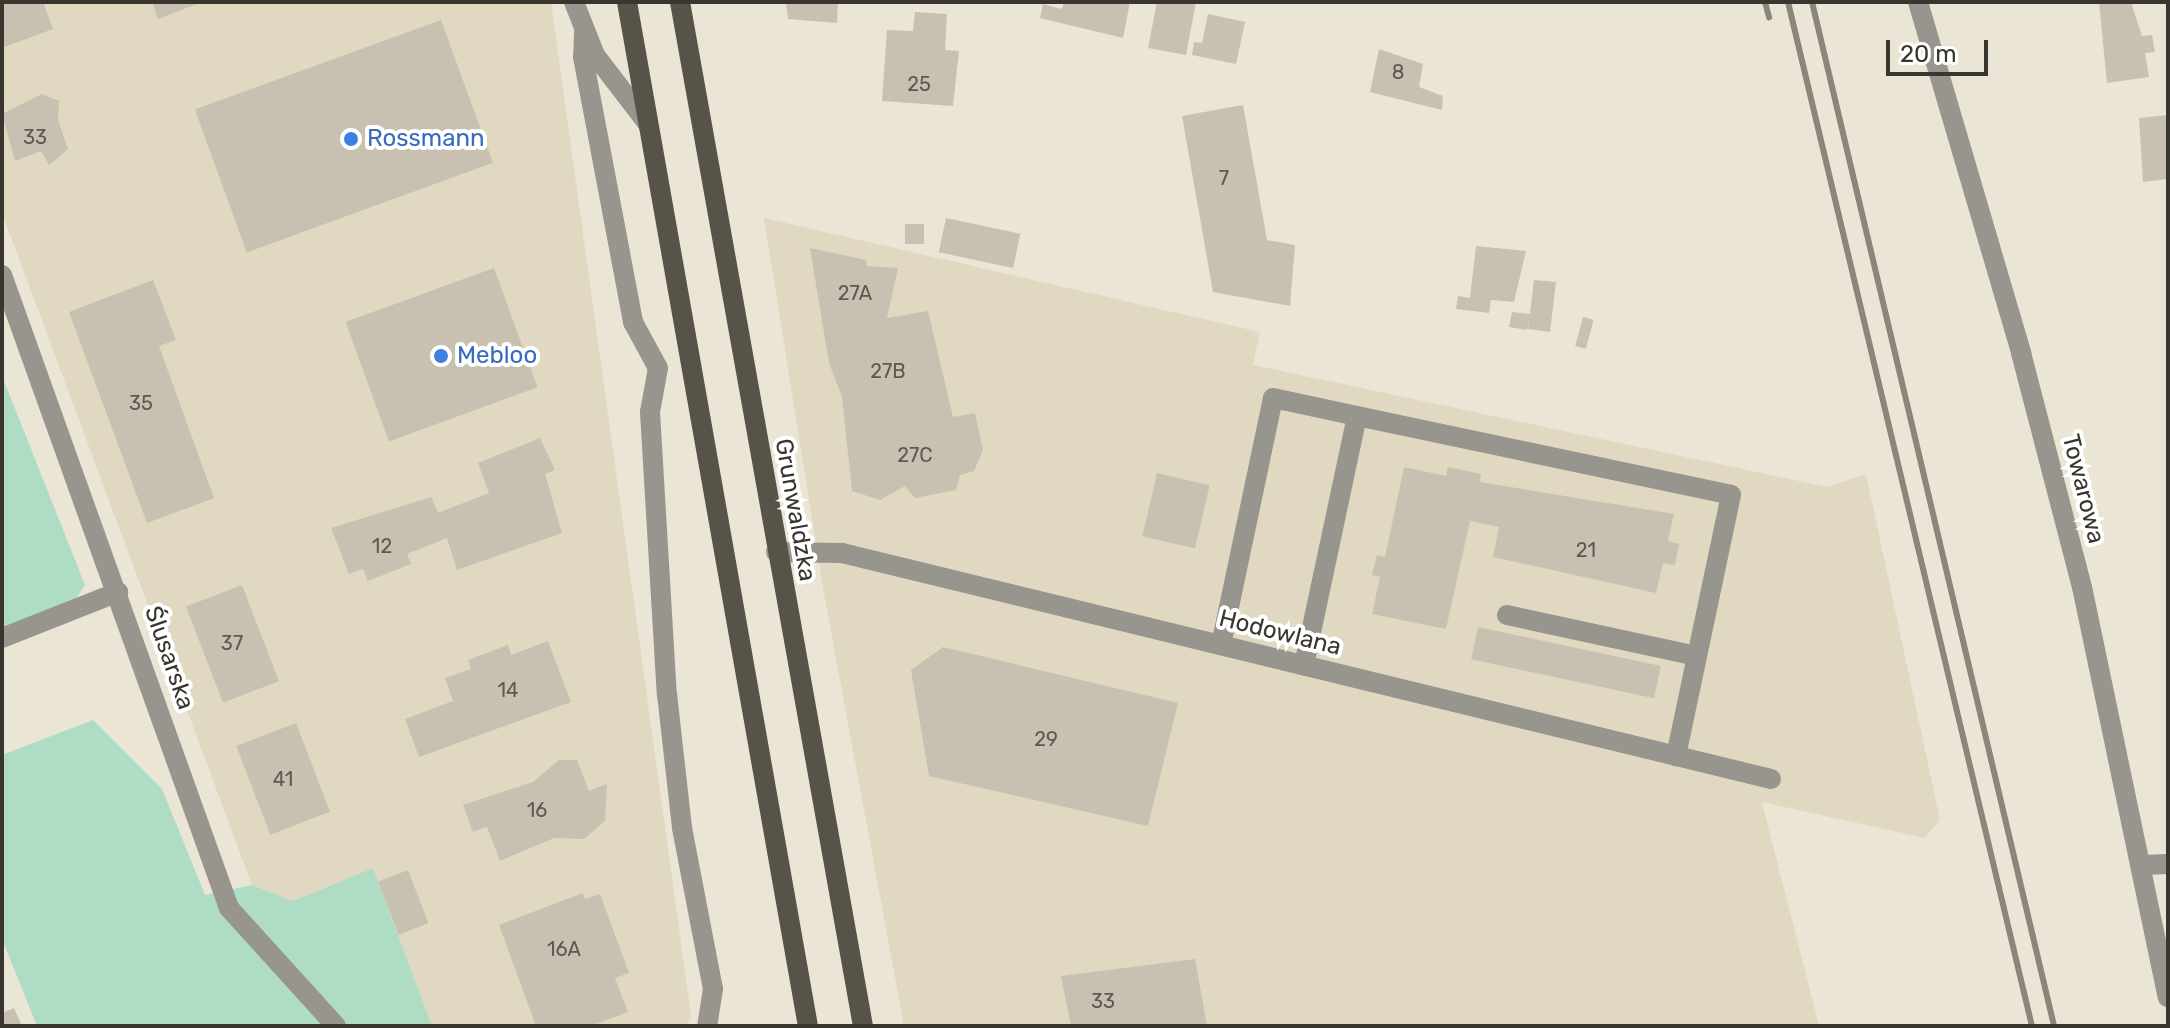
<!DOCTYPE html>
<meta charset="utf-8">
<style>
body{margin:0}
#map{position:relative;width:2170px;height:1028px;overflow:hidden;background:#ebe5d5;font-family:Rubik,sans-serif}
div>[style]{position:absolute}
.built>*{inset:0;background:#e1d8c1}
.green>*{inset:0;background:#afdcc4}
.building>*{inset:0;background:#c8c1b2;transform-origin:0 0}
.minor>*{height:20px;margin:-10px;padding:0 10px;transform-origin:10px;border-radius:10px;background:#98948e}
.major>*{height:20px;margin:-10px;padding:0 10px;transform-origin:10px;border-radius:10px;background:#585348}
.rail>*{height:6px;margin:-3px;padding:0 3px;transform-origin:3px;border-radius:3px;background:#8a867b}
.dots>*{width:22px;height:22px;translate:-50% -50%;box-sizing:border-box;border:4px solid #fff;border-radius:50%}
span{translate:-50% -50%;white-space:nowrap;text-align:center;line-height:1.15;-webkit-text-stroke:8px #fff;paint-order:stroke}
.number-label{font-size:20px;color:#5c5950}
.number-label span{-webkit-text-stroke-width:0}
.shop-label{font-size:24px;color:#366cbe}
.left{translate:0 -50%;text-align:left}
.street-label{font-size:24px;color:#38362f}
.frame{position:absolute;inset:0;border:4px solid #38362f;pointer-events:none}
.scale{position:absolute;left:1886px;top:40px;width:102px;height:36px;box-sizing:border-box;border:4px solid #38362f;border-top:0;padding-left:10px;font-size:24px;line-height:28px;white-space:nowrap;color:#38362f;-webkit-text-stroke:6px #fff;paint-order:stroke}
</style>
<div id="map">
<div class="built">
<div style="clip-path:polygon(2px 2px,551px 2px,691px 1015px,687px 1026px,432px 1026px,373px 868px,293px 901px,252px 885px,2px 213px)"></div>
<div style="clip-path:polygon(764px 218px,1260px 332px,1253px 365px,1827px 487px,1866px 474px,1940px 820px,1925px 838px,1762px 802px,1819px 1026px,904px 1026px,824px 594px)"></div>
</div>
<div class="green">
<div style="clip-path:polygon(2px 376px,85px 585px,75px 600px,2px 630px)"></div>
<div style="clip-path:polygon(93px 720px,162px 789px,205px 895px,252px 885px,293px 901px,373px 868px,432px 1026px,37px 1026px,2px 939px,2px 755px)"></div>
</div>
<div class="building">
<div style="clip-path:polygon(2px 2px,43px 2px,53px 29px,2px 48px)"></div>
<div style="clip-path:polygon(152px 2px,202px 2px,158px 19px)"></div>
<div style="clip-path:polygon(786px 2px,838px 2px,837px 23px,788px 19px)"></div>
<div style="clip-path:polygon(1064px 2px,1130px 2px,1123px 38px,1040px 18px,1043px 4px,1062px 9px)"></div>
<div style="clip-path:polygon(1157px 2px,1196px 2px,1186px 55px,1148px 48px)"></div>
<div style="clip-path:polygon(2099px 2px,2131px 2px,2142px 36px,2152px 35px,2155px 52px,2145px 53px,2149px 77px,2107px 83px)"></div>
<div style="clip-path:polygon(915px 12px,947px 14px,945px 50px,959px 51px,953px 106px,882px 101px,887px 30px,913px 31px)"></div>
<div style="clip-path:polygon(1208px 14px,1245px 22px,1236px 64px,1192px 55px,1194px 42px,1202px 43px)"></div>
<div style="left:441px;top:20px;width:152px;height:262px;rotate:70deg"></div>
<div style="clip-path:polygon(1379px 49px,1423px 64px,1419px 87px,1443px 96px,1442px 110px,1370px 92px)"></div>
<div style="clip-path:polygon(42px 94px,59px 101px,58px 120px,68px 149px,49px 165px,41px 151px,15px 161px,2px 114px)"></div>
<div style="clip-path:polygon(1243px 105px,1267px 240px,1295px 245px,1290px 306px,1213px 292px,1182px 116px)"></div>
<div style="clip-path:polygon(2168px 115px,2168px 179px,2143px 182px,2139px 118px)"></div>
<div style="left:946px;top:218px;width:76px;height:35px;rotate:12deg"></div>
<div style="left:905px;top:224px;width:19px;height:20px"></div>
<div style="clip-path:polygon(1476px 246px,1526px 251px,1514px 302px,1491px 300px,1489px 313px,1456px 309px,1458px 296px,1470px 298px)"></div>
<div style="clip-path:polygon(810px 248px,866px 260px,867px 266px,898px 268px,887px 318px,928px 311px,953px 417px,975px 413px,983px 450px,974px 471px,960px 475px,956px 490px,915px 498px,905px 486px,880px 500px,852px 491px,842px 397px,829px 363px)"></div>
<div style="left:494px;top:268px;width:127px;height:158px;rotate:70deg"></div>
<div style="clip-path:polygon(153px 280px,176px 340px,159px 346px,214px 498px,147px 523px,69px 312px)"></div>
<div style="clip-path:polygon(1534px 280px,1556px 282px,1550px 332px,1528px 329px,1529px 320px,1527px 330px,1509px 327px,1512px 312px,1530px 314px)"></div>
<div style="left:1583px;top:317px;width:11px;height:30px;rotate:15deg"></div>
<div style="clip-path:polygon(540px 438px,555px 470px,545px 474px,562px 533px,457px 570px,447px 538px,407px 554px,411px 564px,368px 581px,363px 569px,349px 574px,331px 528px,431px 497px,438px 513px,489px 493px,478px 463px)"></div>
<div style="clip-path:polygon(1404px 467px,1446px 476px,1448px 467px,1481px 474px,1480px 482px,1674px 514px,1668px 541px,1679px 544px,1675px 565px,1663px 563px,1656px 593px,1493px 557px,1499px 527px,1470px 521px,1446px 629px,1372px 614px,1380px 577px,1372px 575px,1377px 555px,1385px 557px)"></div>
<div style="left:1157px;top:473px;width:54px;height:65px;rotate:13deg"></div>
<div style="left:242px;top:585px;width:103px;height:60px;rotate:69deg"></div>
<div style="left:1478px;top:627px;width:187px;height:33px;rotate:12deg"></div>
<div style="clip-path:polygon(548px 641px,571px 702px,419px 757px,405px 719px,453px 701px,445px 678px,471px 669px,468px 660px,508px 645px,511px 655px)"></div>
<div style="clip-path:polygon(943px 647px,1178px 703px,1148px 826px,929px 776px,911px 670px)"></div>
<div style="left:296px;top:723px;width:95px;height:64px;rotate:69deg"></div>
<div style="clip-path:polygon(559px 760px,577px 760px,589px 791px,607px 784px,605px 821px,584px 839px,554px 838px,500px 861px,487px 827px,473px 832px,463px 805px,533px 782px)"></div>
<div style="left:408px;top:870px;width:57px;height:32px;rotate:69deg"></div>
<div style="clip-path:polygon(583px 893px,585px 899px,600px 894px,629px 973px,615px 978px,628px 1012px,591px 1026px,536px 1026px,499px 925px)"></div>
<div style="clip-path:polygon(1195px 959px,1207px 1026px,1071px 1026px,1061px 976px)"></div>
<div style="clip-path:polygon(14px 1008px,22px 1026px,2px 1026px,2px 1013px)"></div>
</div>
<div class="minor">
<div style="left:574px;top:2px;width:57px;rotate:68.4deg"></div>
<div style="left:595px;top:55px;width:87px;rotate:52.5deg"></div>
<div style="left:1918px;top:2px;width:366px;rotate:73.6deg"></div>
<div style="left:2021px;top:353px;width:242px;rotate:75.4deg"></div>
<div style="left:2082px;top:587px;width:419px;rotate:78.2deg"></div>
<div style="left:584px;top:33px;width:24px;rotate:92deg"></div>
<div style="left:583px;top:57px;width:270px;rotate:79.3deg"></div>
<div style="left:633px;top:322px;width:52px;rotate:61.5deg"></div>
<div style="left:658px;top:368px;width:45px;rotate:100.3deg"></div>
<div style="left:650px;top:412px;width:283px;rotate:86.6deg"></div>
<div style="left:667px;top:694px;width:135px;rotate:83.6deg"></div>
<div style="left:682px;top:828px;width:164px;rotate:79.1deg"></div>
<div style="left:713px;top:989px;width:37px;rotate:99deg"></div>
<div style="left:2px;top:275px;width:672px;rotate:70.27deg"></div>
<div style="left:229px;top:908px;width:159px;rotate:47.8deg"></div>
<div style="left:1357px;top:416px;width:382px;rotate:11.9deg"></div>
<div style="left:1731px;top:495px;width:267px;rotate:101.9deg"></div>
<div style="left:776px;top:552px;width:66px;rotate:0.9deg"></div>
<div style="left:842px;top:553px;width:956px;rotate:13.67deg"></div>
<div style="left:1507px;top:615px;width:194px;rotate:12.2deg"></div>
<div style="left:2px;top:638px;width:125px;rotate:-21.6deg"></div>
<div style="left:1221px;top:645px;width:252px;rotate:-78.1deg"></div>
<div style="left:1273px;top:398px;width:86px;rotate:12.1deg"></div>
<div style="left:1357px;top:416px;width:255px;rotate:102deg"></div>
<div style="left:2142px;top:865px;width:26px;rotate:-2deg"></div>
</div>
<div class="major">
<div style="left:627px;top:2px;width:1040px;rotate:79.98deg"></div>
<div style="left:680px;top:2px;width:1040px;rotate:79.87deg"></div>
</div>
<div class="rail">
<div style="left:1765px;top:2px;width:16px;rotate:75deg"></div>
<div style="left:1788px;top:2px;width:1053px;rotate:76.6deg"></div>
<div style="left:1812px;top:2px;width:1052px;rotate:76.7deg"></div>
</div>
<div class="dots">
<div style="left:351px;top:139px;background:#3f7fe0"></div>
<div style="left:441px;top:356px;background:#3f7fe0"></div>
</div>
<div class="number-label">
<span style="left:1398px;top:72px">8</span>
<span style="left:919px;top:84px">25</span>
<span style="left:35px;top:137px">33</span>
<span style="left:1224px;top:178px">7</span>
<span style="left:855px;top:293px">27A</span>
<span style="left:888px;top:371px">27B</span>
<span style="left:141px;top:403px">35</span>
<span style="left:915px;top:455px">27C</span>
<span style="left:382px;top:546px">12</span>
<span style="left:1586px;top:550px">21</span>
<span style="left:232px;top:643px">37</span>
<span style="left:508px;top:690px">14</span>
<span style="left:1046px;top:739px">29</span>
<span style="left:283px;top:779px">41</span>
<span style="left:537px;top:810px">16</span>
<span style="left:564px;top:949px">16A</span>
<span style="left:1103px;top:1001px">33</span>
</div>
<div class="shop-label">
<span class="left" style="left:367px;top:139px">Rossmann</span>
<span class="left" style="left:457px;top:356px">Mebloo</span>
</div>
<div class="street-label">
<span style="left:2083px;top:489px;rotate:76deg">Towarowa</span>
<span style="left:795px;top:510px;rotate:80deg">Grunwaldzka</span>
<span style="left:1280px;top:633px;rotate:14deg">Hodowlana</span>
<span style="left:169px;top:658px;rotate:71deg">Ślusarska</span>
</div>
<div class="frame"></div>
<div class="scale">20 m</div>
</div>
